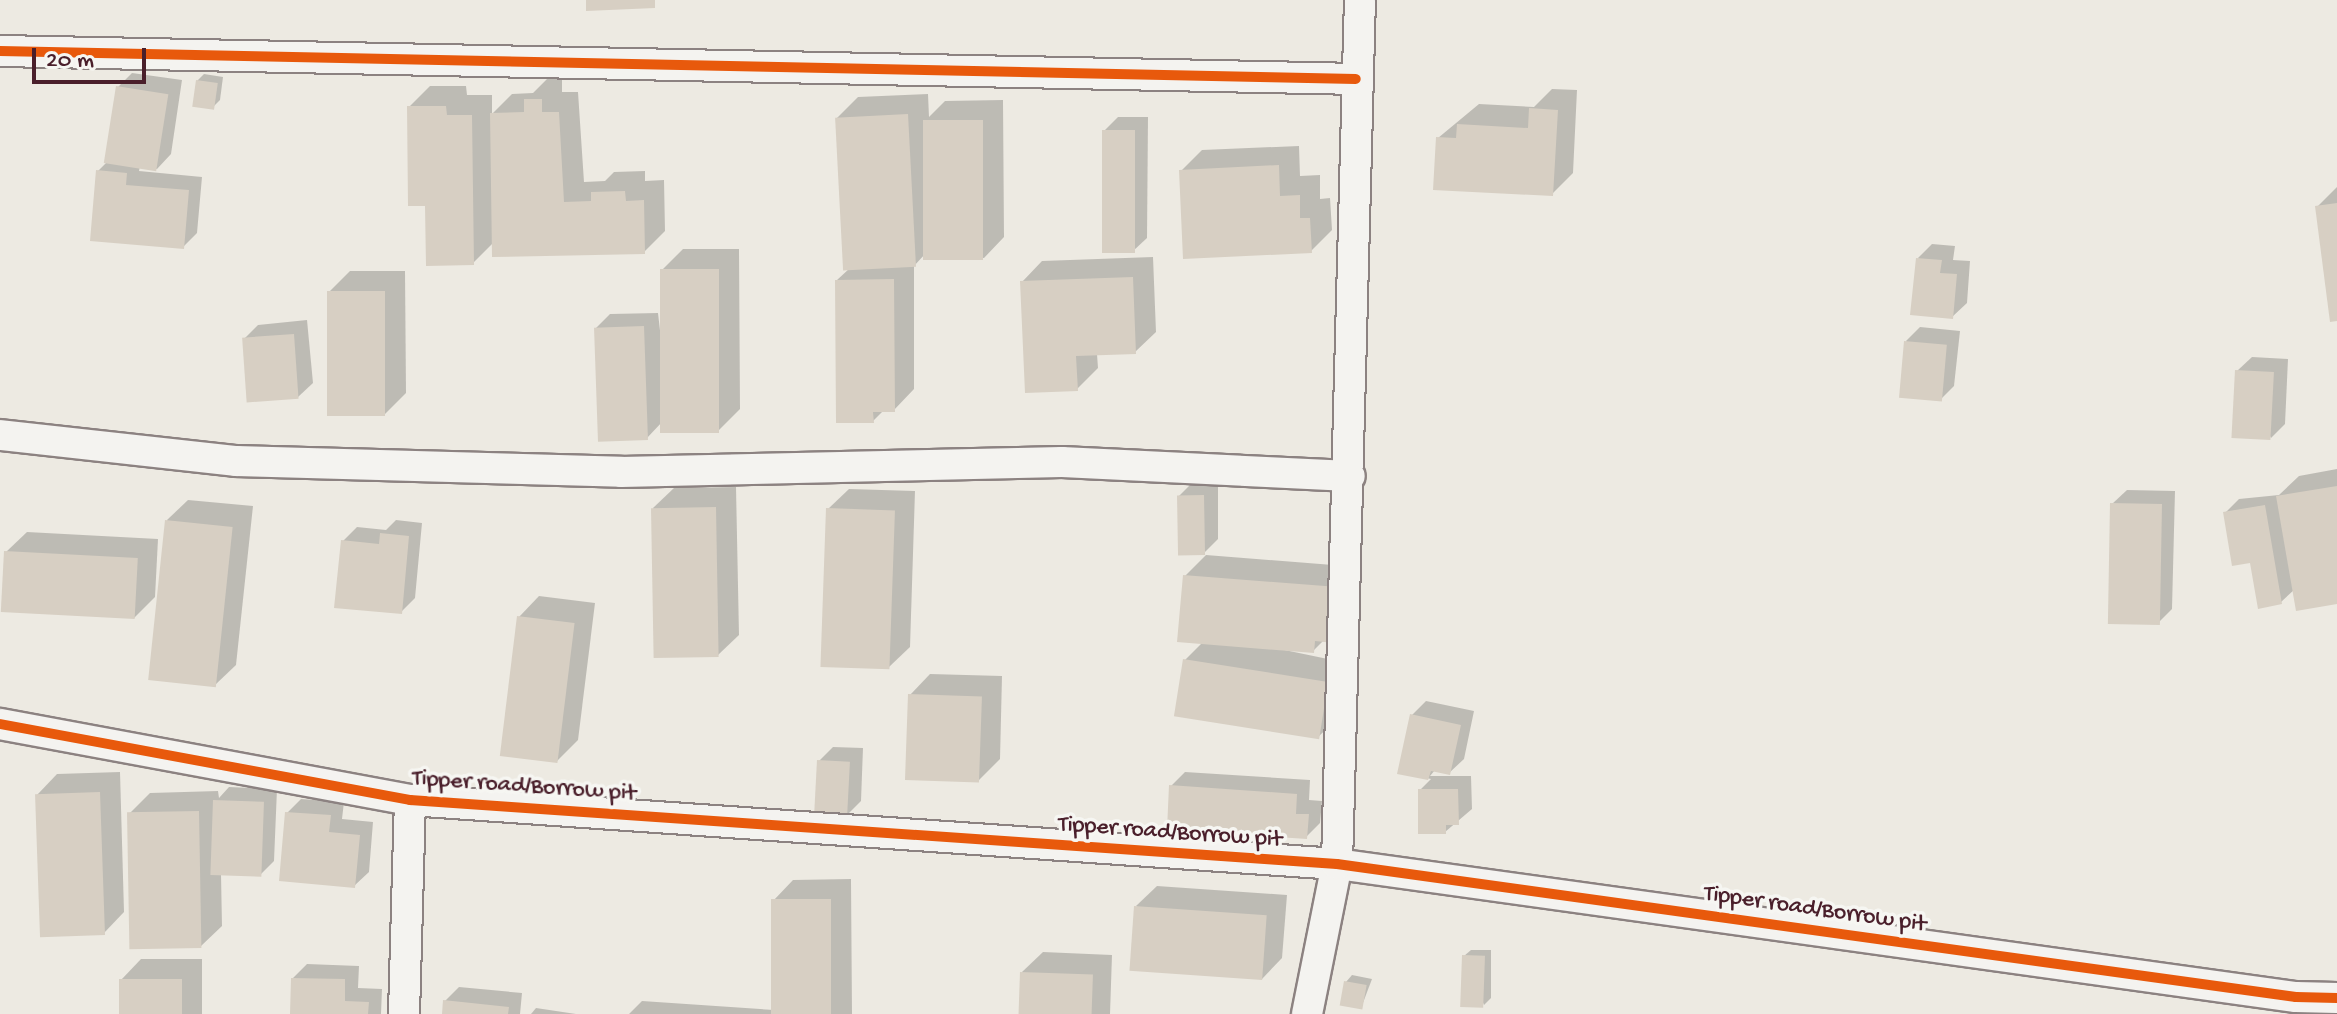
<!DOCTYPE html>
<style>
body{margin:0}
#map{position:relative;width:2337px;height:1014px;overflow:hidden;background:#edeae2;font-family:"Gochi Hand",sans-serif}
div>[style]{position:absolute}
.shadow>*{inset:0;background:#0003}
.building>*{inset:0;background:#d7cfc3;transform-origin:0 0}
.roads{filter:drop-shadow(2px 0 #8c8281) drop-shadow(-2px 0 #8c8281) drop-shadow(0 2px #8c8281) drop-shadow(0 -2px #8c8281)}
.minor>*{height:30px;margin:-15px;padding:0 15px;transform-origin:15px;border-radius:15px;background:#f4f3f0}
.cycleway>*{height:10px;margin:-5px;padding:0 5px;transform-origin:5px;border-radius:5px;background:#e8590c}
span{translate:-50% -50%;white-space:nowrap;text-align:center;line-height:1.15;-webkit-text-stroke:7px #f6f6f2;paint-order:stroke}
.street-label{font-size:24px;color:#4a1f2b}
.scale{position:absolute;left:32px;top:48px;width:114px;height:36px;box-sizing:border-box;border:4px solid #4a1f2b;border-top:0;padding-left:10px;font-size:24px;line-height:28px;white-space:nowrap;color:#4a1f2b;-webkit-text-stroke:6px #f6f6f2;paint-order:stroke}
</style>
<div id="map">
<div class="shadow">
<div style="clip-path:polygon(132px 73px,182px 80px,171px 154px,157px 169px,140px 166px,139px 171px,202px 177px,197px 233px,183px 247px,98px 171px,107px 162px,118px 87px)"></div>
<div style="clip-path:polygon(204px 74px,223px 77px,220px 100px,213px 107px,197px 81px)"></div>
<div style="clip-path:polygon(547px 79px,562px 79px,562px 92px,578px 92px,584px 182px,605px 181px,614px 172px,645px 171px,645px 181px,664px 180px,665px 231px,644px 252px,494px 242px,473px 263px,427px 204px,409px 107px,430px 86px,466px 86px,467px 95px,492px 95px,492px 114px,512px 94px,533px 93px)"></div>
<div style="clip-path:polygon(1552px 89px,1577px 90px,1573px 173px,1552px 194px,1438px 138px,1479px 104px,1534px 107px)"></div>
<div style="clip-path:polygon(928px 94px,929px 117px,945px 101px,1003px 100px,1004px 237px,984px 258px,926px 253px,914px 266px,914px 389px,894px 410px,884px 410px,873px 421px,837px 280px,850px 268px,837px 118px,858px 97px)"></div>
<div style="clip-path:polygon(1118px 117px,1148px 117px,1147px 238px,1132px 252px,1104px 131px)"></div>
<div style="clip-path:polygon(1299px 146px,1300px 176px,1320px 175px,1320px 199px,1330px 198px,1332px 230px,1311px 251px,1181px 171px,1202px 150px)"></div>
<div style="clip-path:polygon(2337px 187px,2337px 319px,2317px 207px)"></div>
<div style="clip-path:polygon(1932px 244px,1955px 246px,1953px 260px,1970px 261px,1967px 303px,1952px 317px,1918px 258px)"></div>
<div style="clip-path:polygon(683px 249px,739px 249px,740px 409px,719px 430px,663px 421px,647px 438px,596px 328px,610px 314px,658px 313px,662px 348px,662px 270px)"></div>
<div style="clip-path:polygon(1153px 257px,1156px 332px,1135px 352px,1097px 354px,1098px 368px,1077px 389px,1022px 282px,1042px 261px)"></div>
<div style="clip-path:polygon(350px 271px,405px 271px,406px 393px,385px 414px,329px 292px)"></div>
<div style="clip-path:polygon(307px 320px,313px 383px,298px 397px,244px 339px,258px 325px)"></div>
<div style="clip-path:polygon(1920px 327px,1960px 331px,1954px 386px,1940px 400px,1906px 341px)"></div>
<div style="clip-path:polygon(2252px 357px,2288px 359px,2285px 424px,2271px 438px,2237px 371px)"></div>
<div style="clip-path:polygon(2337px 469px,2337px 602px,2295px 589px,2281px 602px,2225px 513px,2239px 499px,2279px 495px,2299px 476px)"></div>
<div style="clip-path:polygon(1193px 482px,1218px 482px,1218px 539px,1204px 553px,1179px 496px)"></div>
<div style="clip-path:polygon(736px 487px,739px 635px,718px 655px,653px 508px,674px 488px)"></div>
<div style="clip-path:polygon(849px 489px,915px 491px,910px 647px,889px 667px,828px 509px)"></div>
<div style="clip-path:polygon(2127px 490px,2175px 491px,2172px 609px,2158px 623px,2112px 504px)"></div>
<div style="clip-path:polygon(188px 500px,253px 506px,236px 665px,215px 685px,167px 520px)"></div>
<div style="clip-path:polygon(396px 520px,422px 523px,415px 598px,401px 612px,343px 541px,357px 527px,386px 530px)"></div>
<div style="clip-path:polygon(27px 532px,158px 539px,155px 597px,134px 618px,6px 552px)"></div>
<div style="clip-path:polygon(1206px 555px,1358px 567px,1324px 640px,1313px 651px,1275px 648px,1347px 663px,1339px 717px,1318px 737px,1185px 660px,1203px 642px,1185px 576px)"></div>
<div style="clip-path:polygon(539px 596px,595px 603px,578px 740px,557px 761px,519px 617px)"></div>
<div style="clip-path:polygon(930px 674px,1002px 676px,1000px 759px,979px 780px,910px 695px)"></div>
<div style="clip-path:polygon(1426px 701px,1474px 711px,1464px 759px,1449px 773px,1435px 770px,1430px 776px,1471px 776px,1472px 809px,1445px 832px,1420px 790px,1431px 779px,1400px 772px,1412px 715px)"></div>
<div style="clip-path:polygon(833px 747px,863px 748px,861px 801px,847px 815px,819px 761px)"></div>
<div style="clip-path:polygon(120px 772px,124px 912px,104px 933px,37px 795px,57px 774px)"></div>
<div style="clip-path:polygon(1185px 772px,1310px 780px,1309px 800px,1322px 801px,1320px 823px,1306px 837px,1171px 786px)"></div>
<div style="clip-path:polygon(229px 787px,277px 789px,274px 861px,260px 875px,221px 874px,222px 926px,201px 946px,129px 814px,150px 793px,218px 791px,219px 798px)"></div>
<div style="clip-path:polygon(301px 799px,344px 802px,342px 819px,373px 822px,369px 872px,354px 886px,287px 813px)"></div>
<div style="clip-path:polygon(851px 879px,852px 1014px,629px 1014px,642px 1001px,774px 1010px,773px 901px,793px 880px)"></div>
<div style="clip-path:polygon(1157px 886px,1287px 895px,1282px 958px,1262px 979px,1136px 906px)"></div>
<div style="clip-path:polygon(1471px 950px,1491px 950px,1491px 998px,1484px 1005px,1464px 956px)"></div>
<div style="clip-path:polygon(1043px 952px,1112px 955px,1110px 1014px,1020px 1014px,1022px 972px)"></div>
<div style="clip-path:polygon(141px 959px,202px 959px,202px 1014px,121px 1014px,121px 980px)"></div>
<div style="clip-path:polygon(307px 964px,359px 966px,358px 988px,382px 989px,381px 1014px,292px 1014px,293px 978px)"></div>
<div style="clip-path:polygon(1352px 975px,1372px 979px,1361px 1008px,1346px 982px)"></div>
<div style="clip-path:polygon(459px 987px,522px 993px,520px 1014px,444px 1014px,445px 1001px)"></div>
<div style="clip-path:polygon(536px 1008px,576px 1014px,531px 1014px)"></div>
</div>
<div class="building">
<div style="clip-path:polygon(586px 0,655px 0,655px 8px,586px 11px)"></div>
<div style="left:196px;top:80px;width:22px;height:27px;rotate:8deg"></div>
<div style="left:116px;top:86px;width:53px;height:78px;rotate:9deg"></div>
<div style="clip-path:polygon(524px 99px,542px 99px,542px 112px,559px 112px,564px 202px,591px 201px,591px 192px,625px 191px,626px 201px,644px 200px,645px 254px,492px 257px,490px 113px,524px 112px)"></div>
<div style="clip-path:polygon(407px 106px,446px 106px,447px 115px,472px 115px,474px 265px,426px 266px,425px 206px,408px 206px)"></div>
<div style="clip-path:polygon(1529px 108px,1558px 110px,1553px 196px,1433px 190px,1436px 137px,1456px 138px,1457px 124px,1528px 128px)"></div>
<div style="left:908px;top:114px;width:153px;height:73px;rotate:87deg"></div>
<div style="left:983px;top:120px;width:140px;height:60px;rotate:90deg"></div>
<div style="left:1102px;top:130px;width:33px;height:123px"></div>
<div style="clip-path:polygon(1279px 165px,1280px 196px,1300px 195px,1300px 218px,1310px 218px,1312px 253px,1183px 259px,1179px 170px)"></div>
<div style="clip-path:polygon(96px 170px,127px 173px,126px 185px,189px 190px,184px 249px,90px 241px)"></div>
<div style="clip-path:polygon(2337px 203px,2337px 321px,2330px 322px,2315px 206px)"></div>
<div style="clip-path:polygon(1916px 258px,1942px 260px,1940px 273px,1957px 274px,1953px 319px,1910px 315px)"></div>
<div style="left:660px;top:269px;width:59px;height:164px"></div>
<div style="clip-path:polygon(1133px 277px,1136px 354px,1076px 356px,1078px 391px,1025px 393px,1020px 281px)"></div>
<div style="clip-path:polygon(894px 279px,895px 412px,873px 412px,874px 423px,836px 423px,835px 280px)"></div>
<div style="left:327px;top:291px;width:58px;height:125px"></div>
<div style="left:644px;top:326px;width:114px;height:50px;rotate:88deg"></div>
<div style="left:294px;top:334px;width:65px;height:52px;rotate:86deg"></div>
<div style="left:1904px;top:341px;width:43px;height:57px;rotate:5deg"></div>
<div style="left:2235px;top:370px;width:39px;height:68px;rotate:3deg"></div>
<div style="clip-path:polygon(2337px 486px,2337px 604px,2296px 611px,2276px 496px)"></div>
<div style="left:1204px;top:495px;width:60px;height:27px;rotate:89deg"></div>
<div style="left:2110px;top:503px;width:52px;height:121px;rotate:1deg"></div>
<div style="clip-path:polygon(2265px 505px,2282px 604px,2258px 609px,2250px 563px,2232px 566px,2223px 512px)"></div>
<div style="left:716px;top:507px;width:150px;height:65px;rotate:89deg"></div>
<div style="left:826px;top:508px;width:69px;height:159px;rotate:2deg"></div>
<div style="left:165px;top:520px;width:68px;height:161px;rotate:6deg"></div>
<div style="clip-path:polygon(380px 533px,409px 536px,402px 614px,334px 608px,341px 540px,379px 544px)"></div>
<div style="left:4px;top:551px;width:134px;height:61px;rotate:3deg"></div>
<div style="clip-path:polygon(1183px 575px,1338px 587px,1334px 643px,1315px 641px,1314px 653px,1177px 642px)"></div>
<div style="left:517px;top:616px;width:58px;height:141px;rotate:7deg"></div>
<div style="left:1183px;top:659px;width:147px;height:58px;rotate:9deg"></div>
<div style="left:908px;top:694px;width:74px;height:86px;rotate:2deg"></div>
<div style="clip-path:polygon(1410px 714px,1461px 725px,1450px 775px,1431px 771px,1428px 780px,1397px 774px)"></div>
<div style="left:817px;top:760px;width:33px;height:55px;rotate:3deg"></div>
<div style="clip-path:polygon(1169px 785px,1297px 794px,1296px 814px,1309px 814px,1307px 839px,1167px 830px)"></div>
<div style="clip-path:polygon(1418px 789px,1458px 789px,1459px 825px,1446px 825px,1446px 834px,1418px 834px)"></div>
<div style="left:100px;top:792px;width:143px;height:65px;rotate:88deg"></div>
<div style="left:213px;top:800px;width:51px;height:75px;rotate:2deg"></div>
<div style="left:199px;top:811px;width:137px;height:72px;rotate:89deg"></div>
<div style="clip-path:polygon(285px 812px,331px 815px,329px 832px,360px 835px,355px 888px,279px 881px)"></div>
<div style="left:831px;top:899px;width:115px;height:60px;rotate:90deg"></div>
<div style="left:1134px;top:906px;width:133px;height:65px;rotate:4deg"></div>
<div style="left:1462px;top:955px;width:23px;height:52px;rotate:2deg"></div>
<div style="left:1020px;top:972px;width:73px;height:42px;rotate:2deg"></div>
<div style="clip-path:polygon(291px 978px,345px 979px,345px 1001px,369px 1002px,368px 1014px,290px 1014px)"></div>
<div style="left:119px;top:979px;width:63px;height:35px"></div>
<div style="left:1344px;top:981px;width:23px;height:25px;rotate:10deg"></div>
<div style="clip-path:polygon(443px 1000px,509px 1007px,508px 1014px,442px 1014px)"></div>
</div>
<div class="roads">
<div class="minor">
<div style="left:0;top:51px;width:1356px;rotate:1.18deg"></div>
<div style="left:0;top:435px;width:237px;rotate:6.3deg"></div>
<div style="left:236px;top:461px;width:385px;rotate:1.6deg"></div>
<div style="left:621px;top:472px;width:441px;rotate:-1.3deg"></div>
<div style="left:1062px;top:462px;width:288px;rotate:2.8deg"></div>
<div style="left:0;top:724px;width:417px;rotate:10.5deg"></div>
<div style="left:410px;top:800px;width:929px;rotate:3.95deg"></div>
<div style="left:1337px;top:864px;width:968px;rotate:7.9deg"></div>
<div style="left:2296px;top:997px;width:41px;rotate:1.4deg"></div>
<div style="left:404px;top:1014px;width:214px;rotate:-88.4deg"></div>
<div style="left:1307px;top:1014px;width:153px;rotate:-78.7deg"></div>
<div style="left:1337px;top:864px;width:864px;rotate:-88.48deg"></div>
</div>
</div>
<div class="cycleway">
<div style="left:0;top:51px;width:1356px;rotate:1.18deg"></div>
<div style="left:0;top:724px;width:417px;rotate:10.5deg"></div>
<div style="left:410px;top:800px;width:929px;rotate:3.95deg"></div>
<div style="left:1337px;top:864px;width:968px;rotate:7.9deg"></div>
<div style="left:2296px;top:997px;width:41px;rotate:1.4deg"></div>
</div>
<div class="street-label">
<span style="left:524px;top:787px;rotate:4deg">Tipper road/Borrow pit</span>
<span style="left:1170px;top:833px;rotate:4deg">Tipper road/Borrow pit</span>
<span style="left:1815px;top:910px;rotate:8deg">Tipper road/Borrow pit</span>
</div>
<div class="scale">20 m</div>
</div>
